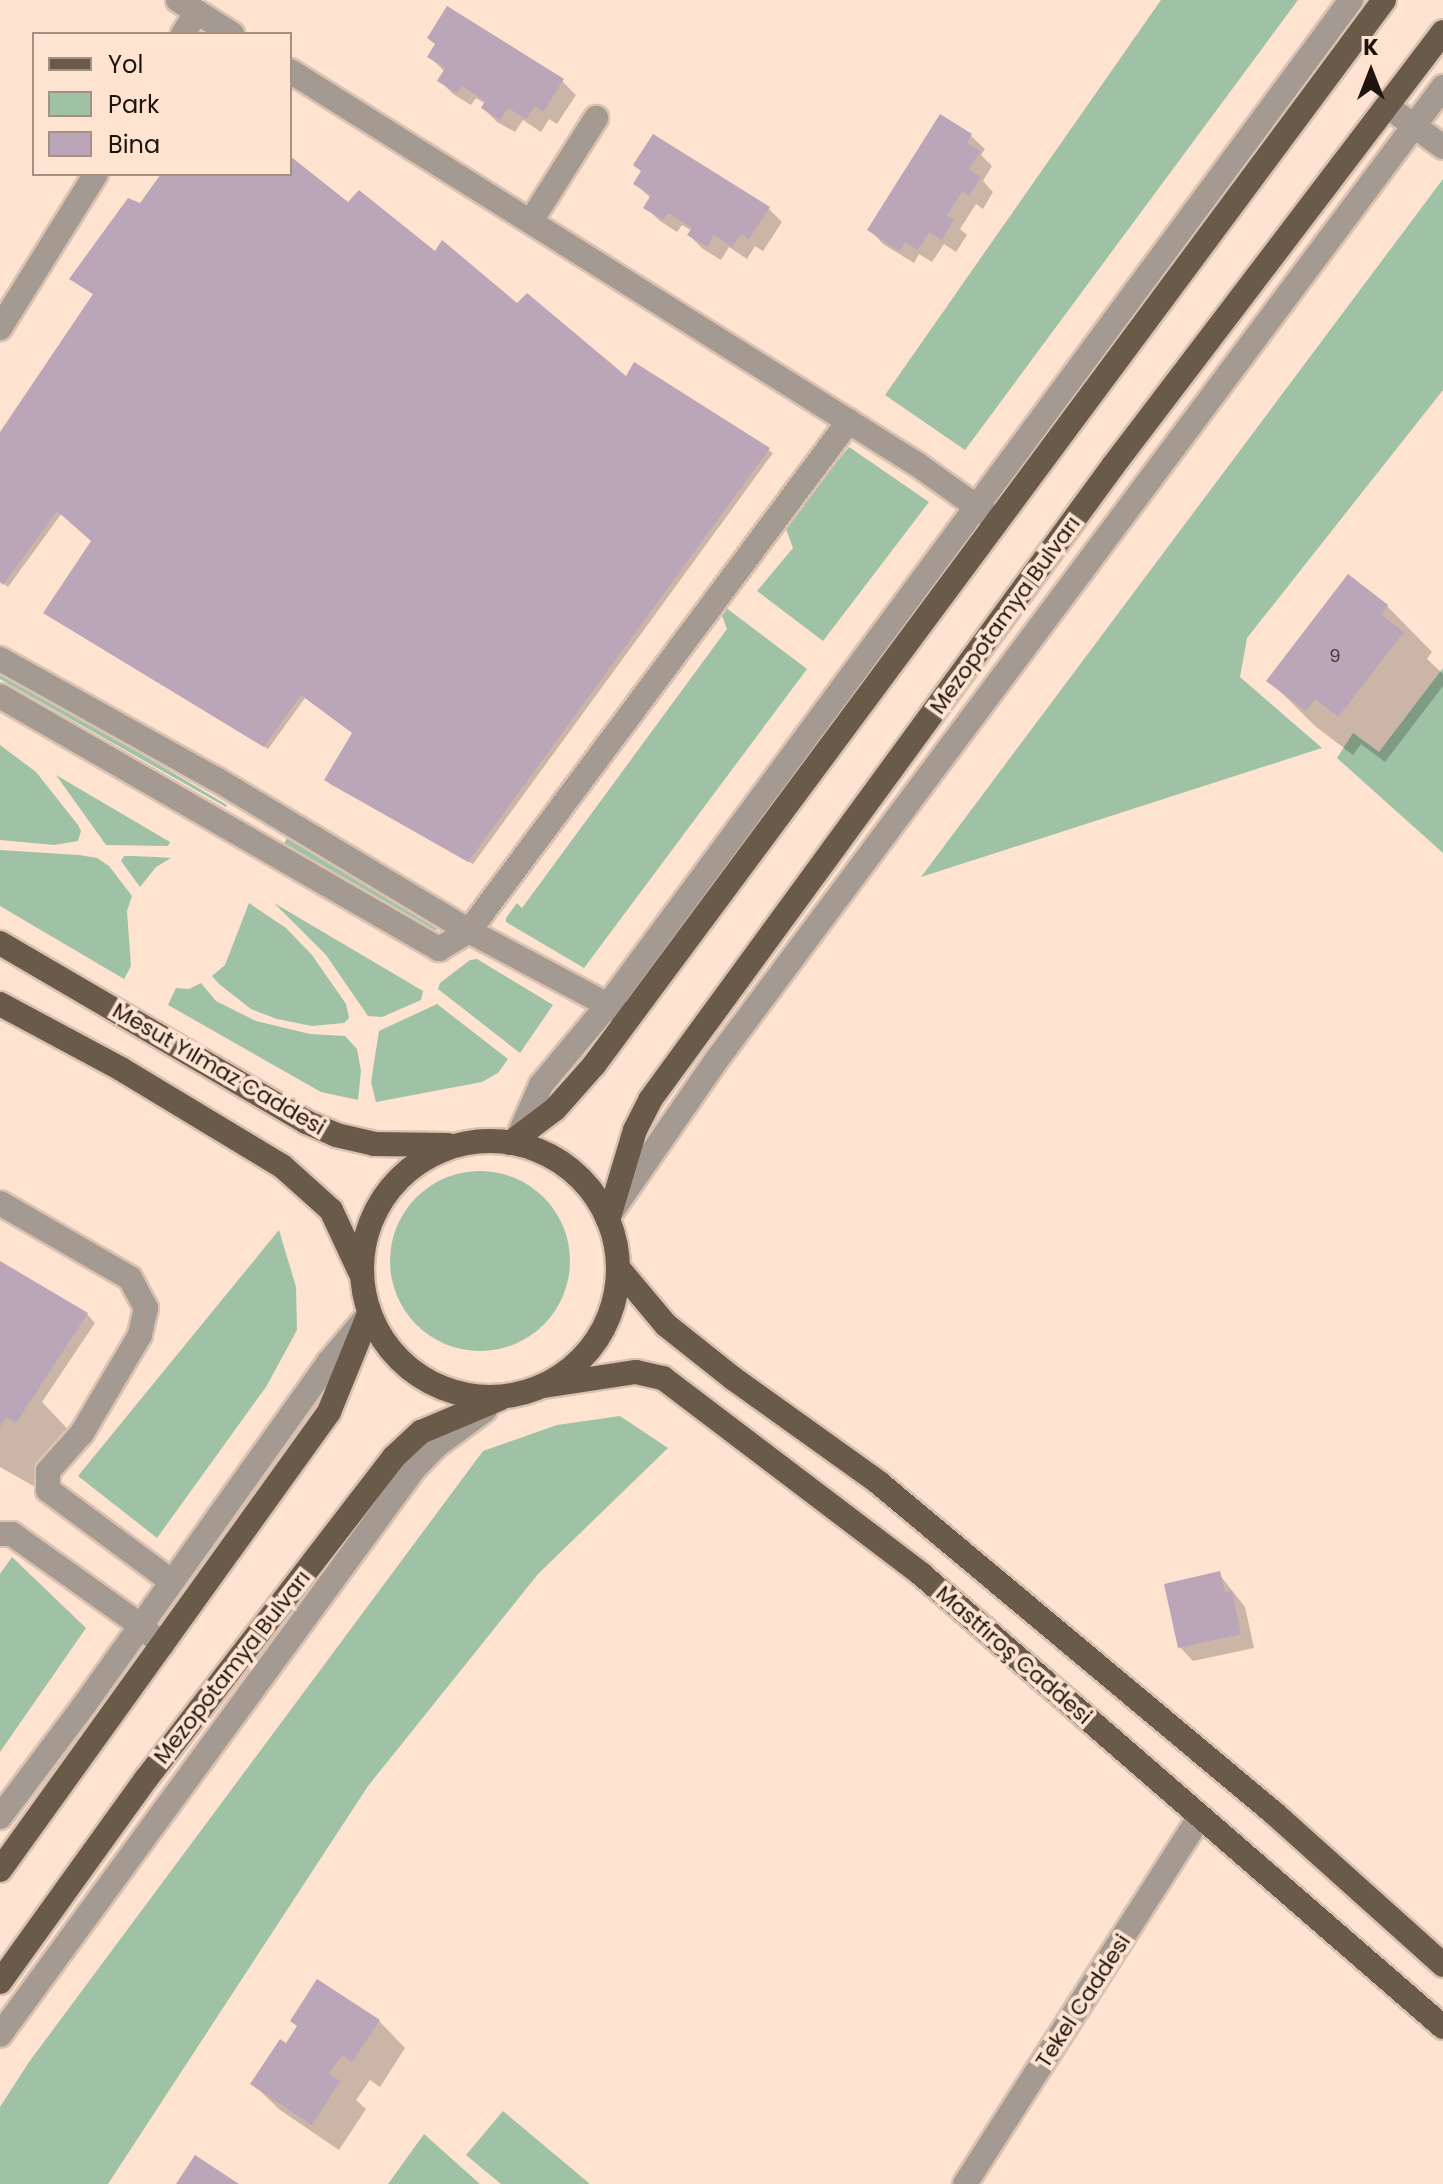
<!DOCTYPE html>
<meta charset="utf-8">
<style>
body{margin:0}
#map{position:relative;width:1443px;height:2184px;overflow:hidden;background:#fee3d1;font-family:Poppins,sans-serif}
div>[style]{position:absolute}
.green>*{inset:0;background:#9fc2a6}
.round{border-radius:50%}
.shadow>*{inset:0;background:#0003}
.building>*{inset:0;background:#bba5b9}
.roads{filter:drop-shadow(2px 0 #dac2b2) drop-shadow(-2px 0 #dac2b2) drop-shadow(0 2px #dac2b2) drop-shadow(0 -2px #dac2b2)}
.minor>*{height:24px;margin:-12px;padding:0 12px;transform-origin:12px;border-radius:12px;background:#a49a91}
.major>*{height:24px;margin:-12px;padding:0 12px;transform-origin:12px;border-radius:12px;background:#6a5a49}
.major>.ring{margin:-12px;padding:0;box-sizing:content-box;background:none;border:24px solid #6a5a49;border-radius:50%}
span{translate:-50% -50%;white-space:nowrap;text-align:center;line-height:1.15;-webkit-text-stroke:8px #fee3d1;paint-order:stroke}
.number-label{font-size:18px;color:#45393a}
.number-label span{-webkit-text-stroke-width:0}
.street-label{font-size:22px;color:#1e150f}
.legend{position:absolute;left:32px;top:32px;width:260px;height:144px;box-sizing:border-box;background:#fee3d1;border:2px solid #a49183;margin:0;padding:10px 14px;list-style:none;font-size:24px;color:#1e150f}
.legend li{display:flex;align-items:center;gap:16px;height:40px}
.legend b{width:40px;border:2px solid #a49183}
.north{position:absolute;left:1331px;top:32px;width:80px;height:80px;-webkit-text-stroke:6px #fee3d1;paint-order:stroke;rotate:0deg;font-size:22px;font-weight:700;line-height:32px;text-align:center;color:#1e150f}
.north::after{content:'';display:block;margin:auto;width:28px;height:36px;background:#1e150f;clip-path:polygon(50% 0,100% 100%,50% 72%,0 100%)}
</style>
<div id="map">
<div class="green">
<div style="clip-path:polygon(1161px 0,1298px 0,965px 450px,885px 395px)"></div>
<div style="clip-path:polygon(1443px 179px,1443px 390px,1247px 638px,1240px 677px,1322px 748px,921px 877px)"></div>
<div style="clip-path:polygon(849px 447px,929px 502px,823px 641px,757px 591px,793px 548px,785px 526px)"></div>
<div style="clip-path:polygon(721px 604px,807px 669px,584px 968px,506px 922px,506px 918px,517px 903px,522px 908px,727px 629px,719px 608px)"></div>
<div style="clip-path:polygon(1443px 668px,1443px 853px,1337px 758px,1353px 733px,1379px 752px)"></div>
<div style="clip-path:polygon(0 670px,227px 805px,226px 807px,0 679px)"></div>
<div style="clip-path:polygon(0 745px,36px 772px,78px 825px,81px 831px,78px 841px,54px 845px,0 840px)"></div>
<div style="clip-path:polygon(56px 775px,170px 842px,168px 846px,106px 845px)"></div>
<div style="clip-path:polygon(287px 838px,437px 925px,436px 931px,284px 844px)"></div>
<div style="clip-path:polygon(0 850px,79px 855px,97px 858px,109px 866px,132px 896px,127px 911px,131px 966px,124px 979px,0 906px)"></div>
<div style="clip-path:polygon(131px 856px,157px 857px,171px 858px,156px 867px,140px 887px,121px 861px,124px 856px)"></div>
<div style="clip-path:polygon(249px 903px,286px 928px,312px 955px,346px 1004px,349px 1018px,344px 1023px,312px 1026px,277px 1019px,251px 1009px,219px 984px,212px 976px,225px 965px)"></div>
<div style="clip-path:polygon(274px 903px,423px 991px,421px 1000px,382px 1017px,368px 1016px,326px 955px)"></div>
<div style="clip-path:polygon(477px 959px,553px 1005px,520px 1053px,438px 989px,440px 983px,470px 960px)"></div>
<div style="clip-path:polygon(201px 983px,216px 1001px,256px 1021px,310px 1034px,345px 1036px,357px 1049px,361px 1071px,358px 1100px,321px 1092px,168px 1005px,176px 988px,189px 989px)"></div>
<div style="clip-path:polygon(437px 1004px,508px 1059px,498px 1073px,482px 1082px,376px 1102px,371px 1082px,379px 1031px)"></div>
<div class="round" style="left:390px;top:1171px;width:180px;height:180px"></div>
<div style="clip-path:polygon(279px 1230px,296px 1287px,297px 1330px,266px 1387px,157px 1538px,78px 1476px)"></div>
<div style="clip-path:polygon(620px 1416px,668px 1448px,538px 1574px,368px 1786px,108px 2184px,0 2184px,0 2107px,29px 2062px,483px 1451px,557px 1425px)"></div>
<div style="clip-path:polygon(12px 1557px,86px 1628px,0 1752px,0 1574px)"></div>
<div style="clip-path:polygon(503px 2111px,590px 2184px,501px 2184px,466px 2155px)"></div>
<div style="clip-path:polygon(424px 2134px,480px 2184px,388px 2184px)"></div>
</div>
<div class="shadow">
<div style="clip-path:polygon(429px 56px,562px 81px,576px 95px,557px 124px,549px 119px,541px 132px,523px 120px,515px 132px,497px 122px,483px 108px,486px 104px,476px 98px,471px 105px,453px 94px,440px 81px,445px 72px)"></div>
<div style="clip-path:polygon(971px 136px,985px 149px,981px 155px,992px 166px,983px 181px,993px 192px,983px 209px,976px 204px,960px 229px,967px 235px,956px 252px,944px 244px,932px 262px,919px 254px,914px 263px,883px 244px,870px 230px)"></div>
<div style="clip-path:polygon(290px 159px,348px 204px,436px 254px,627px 380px,635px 365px,773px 453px,473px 864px,330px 784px,326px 780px,354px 733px,305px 698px,268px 749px,49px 616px,93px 541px,62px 513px,8px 587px,0 581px,0 436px,95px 295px,71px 279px,141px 205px,163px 174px,290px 174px)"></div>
<div style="clip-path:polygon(635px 184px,768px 208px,782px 222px,763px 251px,755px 246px,747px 259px,729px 247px,721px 260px,703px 249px,689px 235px,692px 231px,682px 225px,677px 232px,660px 221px,646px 208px,652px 199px)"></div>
<div style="clip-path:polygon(1387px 606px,1432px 652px,1427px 659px,1443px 674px,1443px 686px,1385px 762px,1361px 744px,1353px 755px,1315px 726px,1269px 680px)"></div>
<div style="clip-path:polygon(0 1264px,87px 1314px,95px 1323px,42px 1402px,78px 1440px,37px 1488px,0 1467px)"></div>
<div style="clip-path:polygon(1219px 1574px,1245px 1607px,1254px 1648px,1193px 1661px,1180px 1647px)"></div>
<div style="clip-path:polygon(379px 2021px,405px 2048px,380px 2087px,370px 2080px,356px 2100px,366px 2109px,339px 2150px,280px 2110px,253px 2084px,287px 2045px)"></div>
</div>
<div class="building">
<div style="clip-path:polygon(447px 6px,564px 79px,543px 112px,535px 106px,526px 119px,508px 108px,500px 120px,481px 108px,485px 101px,462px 86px,457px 93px,437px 81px,445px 68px,427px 57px,435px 44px,427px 38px)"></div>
<div style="clip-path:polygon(940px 114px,972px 134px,967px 143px,980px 151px,969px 169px,981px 177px,969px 196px,962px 191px,947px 216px,954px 220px,942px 240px,929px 232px,918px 250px,905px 242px,899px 251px,867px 230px)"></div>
<div style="clip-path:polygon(653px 134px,770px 207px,749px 239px,741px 234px,732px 247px,714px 235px,707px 247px,687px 235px,692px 228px,668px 213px,663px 220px,643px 208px,651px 195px,633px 184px,641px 171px,633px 165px)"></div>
<div style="clip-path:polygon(290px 156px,348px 202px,359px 190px,435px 251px,442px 240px,517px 303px,527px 293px,626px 376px,634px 362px,770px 448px,468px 862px,324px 780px,352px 733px,301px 695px,264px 747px,43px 613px,91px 541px,57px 511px,3px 585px,0 582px,0 432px,93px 294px,69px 279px,128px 198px,140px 203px,161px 174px,290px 174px)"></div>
<div style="clip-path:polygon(1348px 574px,1388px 605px,1381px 615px,1404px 632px,1338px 717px,1315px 699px,1306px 711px,1266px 681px)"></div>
<div style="clip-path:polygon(0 1261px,88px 1313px,16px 1423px,6px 1417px,0 1427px)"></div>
<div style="clip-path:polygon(1220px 1571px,1225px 1592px,1232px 1591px,1241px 1634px,1178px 1648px,1164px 1584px)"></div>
<div style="clip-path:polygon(317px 1979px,380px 2020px,352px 2062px,342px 2055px,329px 2074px,340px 2081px,312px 2125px,250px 2084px,280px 2039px,286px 2043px,297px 2026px,290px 2021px)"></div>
<div style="clip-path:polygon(195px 2155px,239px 2184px,176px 2184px)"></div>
</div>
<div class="roads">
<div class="minor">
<div style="left:178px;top:0;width:64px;rotate:32.2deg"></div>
<div style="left:183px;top:34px;width:26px;rotate:-58deg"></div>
<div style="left:290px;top:71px;width:741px;rotate:32.1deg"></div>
<div style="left:918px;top:465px;width:85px;rotate:35.4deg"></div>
<div style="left:1387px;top:106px;width:69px;rotate:36.2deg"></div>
<div style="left:531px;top:221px;width:122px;rotate:-57.7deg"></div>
<div style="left:0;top:328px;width:181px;rotate:-58.1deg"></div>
<div style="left:0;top:659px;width:247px;rotate:29.1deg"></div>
<div style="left:216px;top:779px;width:295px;rotate:31deg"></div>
<div style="left:469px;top:931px;width:172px;rotate:28.1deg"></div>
<div style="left:0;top:696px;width:507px;rotate:29.96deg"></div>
<div style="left:439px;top:949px;width:35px;rotate:-31deg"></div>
<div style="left:469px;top:931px;width:636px;rotate:-53.31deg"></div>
<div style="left:518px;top:1137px;width:57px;rotate:-66.1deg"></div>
<div style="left:541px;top:1085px;width:104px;rotate:-50.1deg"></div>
<div style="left:608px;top:1005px;width:1250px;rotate:-53.52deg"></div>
<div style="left:0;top:1203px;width:150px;rotate:30deg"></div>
<div style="left:130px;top:1278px;width:34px;rotate:62deg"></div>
<div style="left:146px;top:1308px;width:28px;rotate:103deg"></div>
<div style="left:140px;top:1335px;width:114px;rotate:120.6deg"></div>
<div style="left:82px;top:1433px;width:51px;rotate:131.8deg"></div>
<div style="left:48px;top:1471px;width:19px;rotate:90deg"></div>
<div style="left:48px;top:1490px;width:153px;rotate:36.5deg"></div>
<div style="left:612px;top:1211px;width:181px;rotate:-55.3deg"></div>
<div style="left:715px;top:1062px;width:1217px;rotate:-53.25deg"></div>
<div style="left:0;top:1534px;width:12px"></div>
<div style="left:12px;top:1534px;width:157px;rotate:35.4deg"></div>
<div style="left:140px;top:1625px;width:30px;rotate:42deg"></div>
<div style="left:0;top:1817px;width:141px;rotate:-53deg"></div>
<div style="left:85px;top:1704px;width:419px;rotate:-54.5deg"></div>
<div style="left:328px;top:1363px;width:57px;rotate:-49.9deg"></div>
<div style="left:0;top:2035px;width:701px;rotate:-53.82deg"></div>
<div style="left:414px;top:1469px;width:32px;rotate:-46deg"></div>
<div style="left:436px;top:1446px;width:61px;rotate:-36.3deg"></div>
<div style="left:965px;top:2184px;width:436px;rotate:-57.4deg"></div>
</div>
<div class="major">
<div style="left:0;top:943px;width:355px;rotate:30.3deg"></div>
<div style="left:306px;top:1122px;width:33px;rotate:23deg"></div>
<div style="left:336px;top:1135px;width:39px;rotate:13deg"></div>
<div style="left:374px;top:1144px;width:74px;rotate:0.8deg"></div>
<div style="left:0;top:1004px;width:137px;rotate:28.2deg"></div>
<div style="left:121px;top:1069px;width:188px;rotate:31.1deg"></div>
<div style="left:282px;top:1166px;width:66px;rotate:41.9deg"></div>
<div style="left:331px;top:1210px;width:68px;rotate:64.9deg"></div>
<div class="ring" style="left:362px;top:1141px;width:232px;height:232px"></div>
<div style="left:510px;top:1143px;width:56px;rotate:-37.1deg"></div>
<div style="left:555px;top:1109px;width:59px;rotate:-48.4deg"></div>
<div style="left:594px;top:1065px;width:1326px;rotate:-53.43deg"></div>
<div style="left:608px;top:1220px;width:94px;rotate:-73.3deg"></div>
<div style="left:635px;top:1130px;width:34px;rotate:-63deg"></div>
<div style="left:650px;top:1100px;width:785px;rotate:-53.86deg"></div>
<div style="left:1113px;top:466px;width:545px;rotate:-52.75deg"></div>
<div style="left:619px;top:1269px;width:73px;rotate:50deg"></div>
<div style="left:666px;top:1325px;width:87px;rotate:38.5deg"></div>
<div style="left:734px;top:1379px;width:178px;rotate:35.6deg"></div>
<div style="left:879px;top:1483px;width:516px;rotate:39.89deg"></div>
<div style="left:1275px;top:1814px;width:226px;rotate:41.9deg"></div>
<div style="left:544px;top:1386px;width:93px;rotate:-8.7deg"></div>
<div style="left:636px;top:1372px;width:28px;rotate:13deg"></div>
<div style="left:663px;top:1378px;width:324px;rotate:37.2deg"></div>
<div style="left:921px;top:1574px;width:691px;rotate:40.95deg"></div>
<div style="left:0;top:1870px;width:564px;rotate:-54.31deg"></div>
<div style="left:329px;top:1412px;width:106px;rotate:-67.8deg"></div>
<div style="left:0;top:1982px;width:250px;rotate:-54.3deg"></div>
<div style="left:146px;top:1779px;width:406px;rotate:-52.4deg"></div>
<div style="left:394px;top:1457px;width:37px;rotate:-43deg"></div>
<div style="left:421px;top:1432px;width:85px;rotate:-22.9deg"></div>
</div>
</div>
<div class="number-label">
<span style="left:1335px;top:656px">9</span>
</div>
<div class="street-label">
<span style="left:1005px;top:615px;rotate:-54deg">Mezopotamya Bulvarı</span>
<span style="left:219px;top:1069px;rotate:30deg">Mesut Yılmaz Caddesi</span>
<span style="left:1014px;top:1655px;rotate:41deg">Mastfıroş Caddesi</span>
<span style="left:232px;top:1667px;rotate:-52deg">Mezopotamya Bulvarı</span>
<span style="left:1083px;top:2001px;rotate:-57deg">Tekel Caddesi</span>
</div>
<ul class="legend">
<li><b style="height:10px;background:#6a5a49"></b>Yol</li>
<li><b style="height:22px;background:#9fc2a6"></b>Park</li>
<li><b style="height:22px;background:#bba5b9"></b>Bina</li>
</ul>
<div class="north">K</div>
</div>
